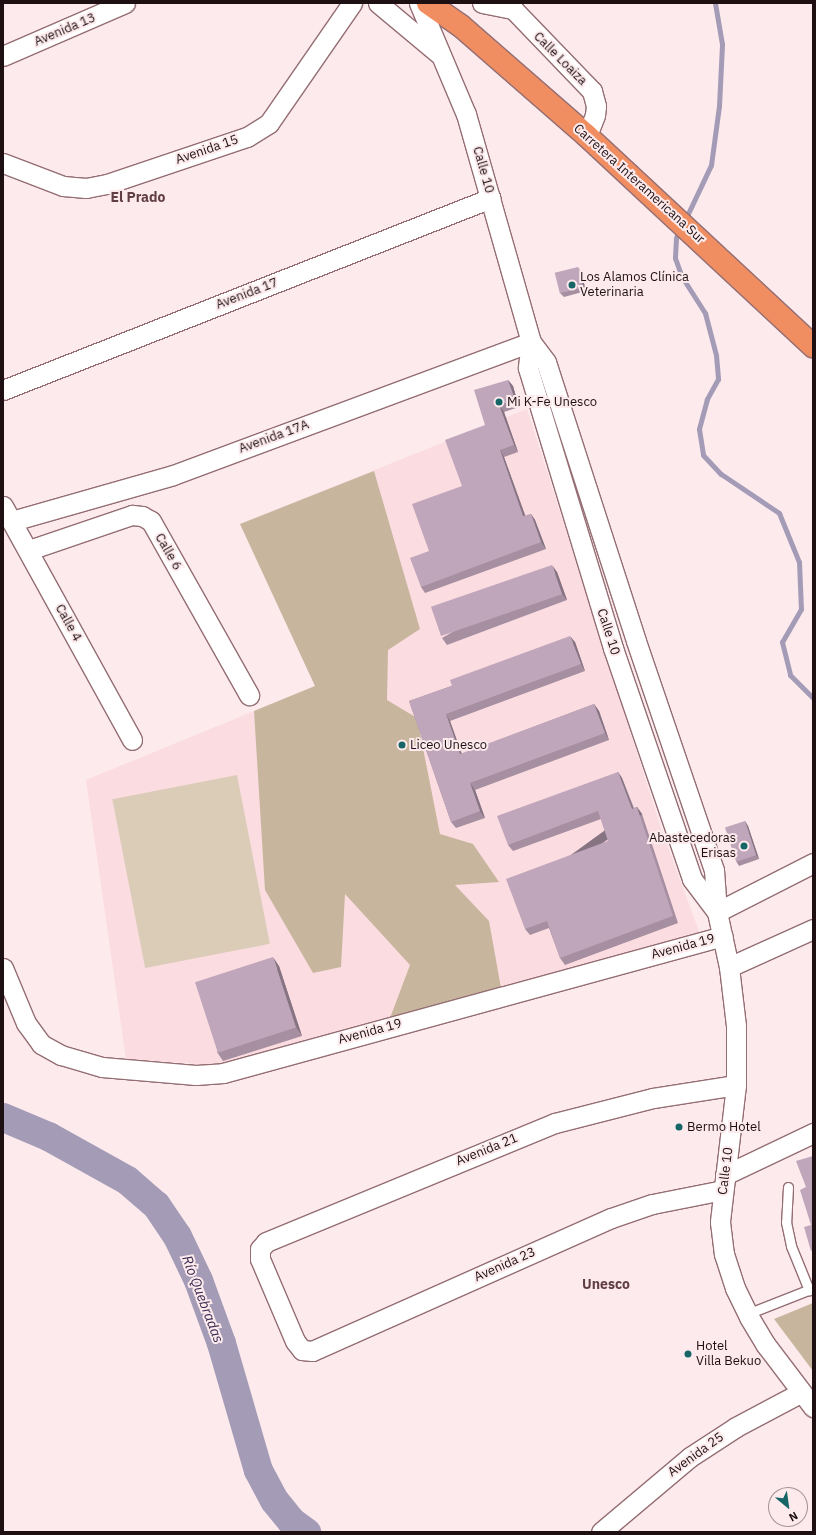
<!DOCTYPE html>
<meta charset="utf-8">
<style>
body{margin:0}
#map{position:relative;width:816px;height:1535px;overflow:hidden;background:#fceaed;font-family:"IBM Plex Sans",sans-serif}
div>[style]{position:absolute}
.built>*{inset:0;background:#fbdce0}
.green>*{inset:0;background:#dbccb8;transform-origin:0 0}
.forest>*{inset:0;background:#c7b69d}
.stream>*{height:5px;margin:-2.5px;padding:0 2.5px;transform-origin:2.5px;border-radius:2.5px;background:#a49bb6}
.river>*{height:29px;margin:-14.5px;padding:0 14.5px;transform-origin:14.5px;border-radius:14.5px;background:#a49bb6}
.roads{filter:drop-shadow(1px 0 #946e73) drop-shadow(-1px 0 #946e73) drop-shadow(0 1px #946e73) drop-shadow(0 -1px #946e73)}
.service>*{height:9px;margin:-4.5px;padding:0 4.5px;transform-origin:4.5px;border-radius:4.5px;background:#fff}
.minor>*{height:19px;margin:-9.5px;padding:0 9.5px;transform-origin:9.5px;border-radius:9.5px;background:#fff}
.trunk>*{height:22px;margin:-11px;padding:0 11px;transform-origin:11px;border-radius:11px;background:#f08e62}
.wall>*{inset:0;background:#a58fa0}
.shaded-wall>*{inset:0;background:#867482;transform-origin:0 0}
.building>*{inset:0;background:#c0a6ba;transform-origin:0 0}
.dots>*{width:11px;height:11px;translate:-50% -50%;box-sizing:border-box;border:2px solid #fceaed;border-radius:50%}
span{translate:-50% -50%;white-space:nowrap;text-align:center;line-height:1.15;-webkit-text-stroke:4px #fceaed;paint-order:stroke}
.street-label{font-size:13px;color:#1e1012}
.poi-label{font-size:13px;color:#1e1012}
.left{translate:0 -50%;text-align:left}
.right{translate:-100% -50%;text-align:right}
.neighbourhood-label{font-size:14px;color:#603e43;font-weight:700}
.water-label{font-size:14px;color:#37284f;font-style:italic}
.frame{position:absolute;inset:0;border:4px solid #1e1012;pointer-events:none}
.north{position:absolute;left:768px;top:1487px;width:40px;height:40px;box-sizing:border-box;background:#fceaed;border:1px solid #a39395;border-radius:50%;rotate:151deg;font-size:11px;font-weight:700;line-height:16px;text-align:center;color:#1e1012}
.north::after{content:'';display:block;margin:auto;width:14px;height:18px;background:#176667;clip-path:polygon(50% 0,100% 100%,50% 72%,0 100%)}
</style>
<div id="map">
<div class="built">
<div style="clip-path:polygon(527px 409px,662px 831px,700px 934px,217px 1065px,126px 1059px,86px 780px,315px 686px,240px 524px)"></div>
</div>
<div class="green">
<div style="left:237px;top:775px;width:172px;height:127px;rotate:79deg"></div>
</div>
<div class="forest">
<div style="clip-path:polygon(374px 471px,420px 629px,388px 650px,387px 700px,417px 718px,440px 834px,473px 844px,499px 882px,455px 885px,489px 921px,501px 988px,390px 1018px,410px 965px,345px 894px,341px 967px,313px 973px,265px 890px,254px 711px,315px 686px,240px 524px)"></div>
<div style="clip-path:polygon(813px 1303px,813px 1371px,774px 1319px)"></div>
</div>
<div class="stream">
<div style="left:685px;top:220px;width:61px;rotate:-64.7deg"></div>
<div style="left:711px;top:165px;width:60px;rotate:-82.3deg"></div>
<div style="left:719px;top:106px;width:62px;rotate:-87.2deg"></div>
<div style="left:722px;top:44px;width:42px;rotate:-99.7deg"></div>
<div style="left:680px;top:229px;width:10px;rotate:114deg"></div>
<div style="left:676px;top:238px;width:20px;rotate:93deg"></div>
<div style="left:675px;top:258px;width:20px;rotate:70deg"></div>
<div style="left:682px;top:277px;width:43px;rotate:57.4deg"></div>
<div style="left:705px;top:313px;width:43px;rotate:75.3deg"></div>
<div style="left:716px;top:355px;width:24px;rotate:85deg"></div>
<div style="left:718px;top:379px;width:23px;rotate:119deg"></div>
<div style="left:707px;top:399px;width:31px;rotate:105deg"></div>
<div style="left:699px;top:429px;width:26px;rotate:81deg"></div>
<div style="left:703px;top:455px;width:26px;rotate:47deg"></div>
<div style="left:721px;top:474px;width:70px;rotate:33.9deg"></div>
<div style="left:779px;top:513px;width:53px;rotate:67.8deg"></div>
<div style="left:799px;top:562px;width:47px;rotate:87.6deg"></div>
<div style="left:801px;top:609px;width:38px;rotate:120deg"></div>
<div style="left:782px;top:642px;width:34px;rotate:76deg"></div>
<div style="left:790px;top:675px;width:33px;rotate:45deg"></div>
</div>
<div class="river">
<div style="left:3px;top:1117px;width:49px;rotate:22.9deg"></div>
<div style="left:48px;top:1136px;width:90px;rotate:29.1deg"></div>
<div style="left:127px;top:1180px;width:38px;rotate:41deg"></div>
<div style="left:156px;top:1205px;width:37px;rotate:56deg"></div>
<div style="left:177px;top:1236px;width:49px;rotate:64.5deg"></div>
<div style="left:198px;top:1280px;width:67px;rotate:69.9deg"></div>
<div style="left:221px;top:1343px;width:132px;rotate:73.8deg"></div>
<div style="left:258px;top:1470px;width:34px;rotate:62deg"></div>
<div style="left:274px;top:1500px;width:27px;rotate:51deg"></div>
<div style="left:291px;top:1521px;width:19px;rotate:36deg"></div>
</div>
<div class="roads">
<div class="service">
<div style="left:788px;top:1187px;width:35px;rotate:93deg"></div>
<div style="left:786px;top:1222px;width:25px;rotate:78deg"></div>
<div style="left:791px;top:1246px;width:48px;rotate:67.8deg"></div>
<div style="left:747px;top:1314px;width:71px;rotate:-21.5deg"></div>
</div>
<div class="minor">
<div style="left:378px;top:3px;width:78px;rotate:39.8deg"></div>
<div style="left:419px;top:3px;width:121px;rotate:67.1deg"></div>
<div style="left:466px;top:114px;width:237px;rotate:74.1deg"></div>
<div style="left:531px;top:342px;width:25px;rotate:53deg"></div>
<div style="left:546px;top:362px;width:293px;rotate:72.1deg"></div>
<div style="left:636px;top:641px;width:242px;rotate:71.2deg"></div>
<div style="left:714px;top:870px;width:42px;rotate:85.9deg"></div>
<div style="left:717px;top:912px;width:56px;rotate:77.7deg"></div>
<div style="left:729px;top:967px;width:59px;rotate:83.2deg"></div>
<div style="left:736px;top:1026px;width:59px;rotate:90deg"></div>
<div style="left:736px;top:1085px;width:138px;rotate:96.7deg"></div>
<div style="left:720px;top:1222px;width:32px;rotate:83deg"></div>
<div style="left:724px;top:1254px;width:36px;rotate:72deg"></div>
<div style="left:735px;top:1288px;width:32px;rotate:64deg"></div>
<div style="left:749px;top:1317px;width:33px;rotate:59deg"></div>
<div style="left:766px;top:1345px;width:78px;rotate:52.8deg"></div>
<div style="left:482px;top:3px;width:32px;rotate:11deg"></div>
<div style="left:513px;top:9px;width:114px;rotate:46.1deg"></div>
<div style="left:592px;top:91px;width:16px;rotate:75deg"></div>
<div style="left:596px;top:106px;width:9px;rotate:96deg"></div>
<div style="left:595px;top:115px;width:22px;rotate:111deg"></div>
<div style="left:3px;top:56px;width:133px;rotate:-23.5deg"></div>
<div style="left:3px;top:163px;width:64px;rotate:21deg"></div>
<div style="left:63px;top:186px;width:23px;rotate:5deg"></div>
<div style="left:86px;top:188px;width:21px;rotate:-11deg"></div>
<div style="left:107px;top:184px;width:148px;rotate:-18.6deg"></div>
<div style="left:247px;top:137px;width:26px;rotate:-32deg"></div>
<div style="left:269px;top:123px;width:146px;rotate:-55.3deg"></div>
<div style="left:531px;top:342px;width:26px;rotate:97deg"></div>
<div style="left:528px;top:368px;width:293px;rotate:73.1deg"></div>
<div style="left:613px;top:648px;width:244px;rotate:71.1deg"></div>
<div style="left:692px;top:879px;width:41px;rotate:52.9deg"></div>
<div style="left:3px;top:390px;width:524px;rotate:-21.48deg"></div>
<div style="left:3px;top:506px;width:267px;rotate:61.1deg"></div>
<div style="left:12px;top:521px;width:167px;rotate:-15.9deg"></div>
<div style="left:173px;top:475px;width:382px;rotate:-20.4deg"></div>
<div style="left:29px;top:550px;width:109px;rotate:-18.8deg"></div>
<div style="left:132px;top:515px;width:10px;rotate:6deg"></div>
<div style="left:142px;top:516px;width:10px;rotate:29deg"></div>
<div style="left:151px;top:521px;width:200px;rotate:60.6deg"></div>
<div style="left:717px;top:912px;width:108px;rotate:-27deg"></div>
<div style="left:729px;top:967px;width:92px;rotate:-24.3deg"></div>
<div style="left:3px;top:968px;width:60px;rotate:67.3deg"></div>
<div style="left:26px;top:1023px;width:26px;rotate:54deg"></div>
<div style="left:41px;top:1044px;width:23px;rotate:29deg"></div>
<div style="left:61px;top:1055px;width:43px;rotate:16.3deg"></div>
<div style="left:102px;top:1067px;width:94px;rotate:4.9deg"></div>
<div style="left:196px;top:1075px;width:27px;rotate:-4deg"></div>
<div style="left:223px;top:1073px;width:518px;rotate:-15.32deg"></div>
<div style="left:725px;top:1175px;width:98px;rotate:-25.5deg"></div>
<div style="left:723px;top:1190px;width:72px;rotate:168.8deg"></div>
<div style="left:652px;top:1204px;width:43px;rotate:161.1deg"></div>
<div style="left:611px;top:1218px;width:327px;rotate:156deg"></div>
<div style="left:312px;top:1351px;width:10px;rotate:-174deg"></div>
<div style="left:302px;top:1350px;width:11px;rotate:-128deg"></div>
<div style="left:295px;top:1341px;width:89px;rotate:-113.1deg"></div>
<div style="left:260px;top:1259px;width:10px;rotate:-90deg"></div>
<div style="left:260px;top:1249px;width:9px;rotate:-49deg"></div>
<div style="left:266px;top:1242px;width:313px;rotate:-22.4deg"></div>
<div style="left:555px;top:1123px;width:101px;rotate:-14.3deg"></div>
<div style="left:653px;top:1098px;width:84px;rotate:-8.9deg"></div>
<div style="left:601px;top:1532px;width:116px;rotate:-40.1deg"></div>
<div style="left:690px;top:1457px;width:55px;rotate:-33.1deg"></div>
<div style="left:736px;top:1427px;width:72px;rotate:-28deg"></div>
</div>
<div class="trunk">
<div style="left:428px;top:3px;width:40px;rotate:34.9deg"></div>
<div style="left:461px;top:26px;width:167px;rotate:41.1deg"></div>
<div style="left:587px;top:136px;width:309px;rotate:42.9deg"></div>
</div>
</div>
<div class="wall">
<div style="clip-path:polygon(581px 272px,586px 291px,564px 297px,560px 293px)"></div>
<div style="clip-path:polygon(508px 380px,513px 386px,519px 407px,504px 412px,518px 452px,504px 457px,525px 516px,531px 514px,535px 520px,546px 549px,425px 593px,421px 587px,429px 551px,462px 486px,485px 425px)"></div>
<div style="clip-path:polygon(557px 572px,567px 600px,447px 645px,442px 638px)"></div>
<div style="clip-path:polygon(575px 642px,585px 671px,450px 721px,462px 754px,594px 704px,599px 711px,609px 740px,475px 790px,485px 818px,456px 828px,451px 822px,409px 701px)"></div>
<div style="clip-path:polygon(618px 772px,622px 778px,634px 808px,637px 807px,642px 814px,678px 923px,565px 965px,560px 958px,549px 928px,530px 935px,525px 929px,608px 841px,601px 819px,513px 851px,508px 845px)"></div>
<div style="clip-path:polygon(745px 821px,748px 826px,759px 859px,739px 866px,736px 861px)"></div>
<div style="clip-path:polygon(279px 966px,302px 1036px,223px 1061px,217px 1052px)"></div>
</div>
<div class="shaded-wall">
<div style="clip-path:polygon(578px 267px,581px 272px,586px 291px,583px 287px)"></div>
<div style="clip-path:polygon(508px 380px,513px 386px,519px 407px,515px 400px)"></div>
<div style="clip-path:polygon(499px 405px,504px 412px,518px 452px,514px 445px)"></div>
<div style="clip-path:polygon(500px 450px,504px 457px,528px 523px,523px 516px)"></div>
<div style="clip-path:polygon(531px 514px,535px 520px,546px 549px,541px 542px)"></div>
<div style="clip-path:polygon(552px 565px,557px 572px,567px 600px,562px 594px)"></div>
<div style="clip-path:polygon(570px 636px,575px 642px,585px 671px,581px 664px)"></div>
<div style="clip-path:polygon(594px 704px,599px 711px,609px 740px,605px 733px)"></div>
<div style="clip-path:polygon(446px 714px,450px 721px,464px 761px,460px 754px)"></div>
<div style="clip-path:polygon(618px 772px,622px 778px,636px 816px,632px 809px)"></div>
<div style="clip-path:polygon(470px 783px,475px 790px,485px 818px,480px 811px)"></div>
<div style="left:637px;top:807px;width:9px;height:115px;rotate:54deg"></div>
<div style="clip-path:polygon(745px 821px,748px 826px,759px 859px,756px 855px)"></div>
<div style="clip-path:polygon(273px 957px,279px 966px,302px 1036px,296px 1027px)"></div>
</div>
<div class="building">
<div style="left:578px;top:267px;width:21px;height:24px;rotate:76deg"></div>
<div style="clip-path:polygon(508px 380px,515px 400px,499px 405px,514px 445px,500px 450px,523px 516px,531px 514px,541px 542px,421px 587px,410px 558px,429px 551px,412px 504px,462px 486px,445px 440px,485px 425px,474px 390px)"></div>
<div style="left:552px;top:565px;width:31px;height:128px;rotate:71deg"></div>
<div style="clip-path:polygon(570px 636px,581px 664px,446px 714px,460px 754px,594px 704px,605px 733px,470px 783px,480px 811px,451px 822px,409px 701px,452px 686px,450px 680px)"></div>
<div style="clip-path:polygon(618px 772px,632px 809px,637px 807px,673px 916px,560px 958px,547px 921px,525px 929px,506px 879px,608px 841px,598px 811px,508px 845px,497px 816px)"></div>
<div style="left:745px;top:821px;width:36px;height:21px;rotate:72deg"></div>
<div style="left:273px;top:957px;width:74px;height:82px;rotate:72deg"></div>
<div style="clip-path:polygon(813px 1156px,813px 1250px,811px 1251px,804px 1227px,811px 1225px,800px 1190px,806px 1187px,796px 1161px)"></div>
</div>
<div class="dots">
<div style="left:572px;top:285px;background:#176667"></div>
<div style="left:499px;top:402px;background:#176667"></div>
<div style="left:402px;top:745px;background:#176667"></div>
<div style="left:744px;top:846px;background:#176667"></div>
<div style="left:679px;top:1127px;background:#176667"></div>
<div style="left:688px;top:1354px;background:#176667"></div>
</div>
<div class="street-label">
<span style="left:65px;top:30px;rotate:-23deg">Avenida 13</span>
<span style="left:560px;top:59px;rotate:45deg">Calle Loaiza</span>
<span style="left:207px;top:150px;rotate:-19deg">Avenida 15</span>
<span style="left:483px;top:170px;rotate:74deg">Calle 10</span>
<span style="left:639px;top:184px;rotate:42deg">Carretera Interamericana Sur</span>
<span style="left:247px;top:294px;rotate:-21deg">Avenida 17</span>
<span style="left:274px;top:437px;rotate:-20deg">Avenida 17A</span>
<span style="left:168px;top:552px;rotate:60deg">Calle 6</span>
<span style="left:68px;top:623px;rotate:61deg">Calle 4</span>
<span style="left:608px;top:632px;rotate:72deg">Calle 10</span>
<span style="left:683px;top:947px;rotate:-15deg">Avenida 19</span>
<span style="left:370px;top:1032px;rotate:-15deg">Avenida 19</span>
<span style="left:487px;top:1150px;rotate:-22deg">Avenida 21</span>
<span style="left:726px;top:1171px;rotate:-83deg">Calle 10</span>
<span style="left:505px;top:1265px;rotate:-24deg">Avenida 23</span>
<span style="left:696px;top:1455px;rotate:-36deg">Avenida 25</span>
</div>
<div class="poi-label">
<span class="left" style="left:580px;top:285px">Los Alamos Clínica<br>Veterinaria</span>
<span class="left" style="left:507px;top:402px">Mi K-Fe Unesco</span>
<span class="left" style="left:410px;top:745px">Liceo Unesco</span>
<span class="right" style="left:736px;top:846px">Abastecedoras<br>Erisas</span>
<span class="left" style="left:687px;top:1127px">Bermo Hotel</span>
<span class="left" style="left:696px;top:1354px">Hotel<br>Villa Bekuo</span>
</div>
<div class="neighbourhood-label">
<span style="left:138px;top:197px">El Prado</span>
<span style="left:606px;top:1284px">Unesco</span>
</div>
<div class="water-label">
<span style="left:203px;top:1299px;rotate:69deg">Río Quebradas</span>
</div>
<div class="frame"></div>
<div class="north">N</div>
</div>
